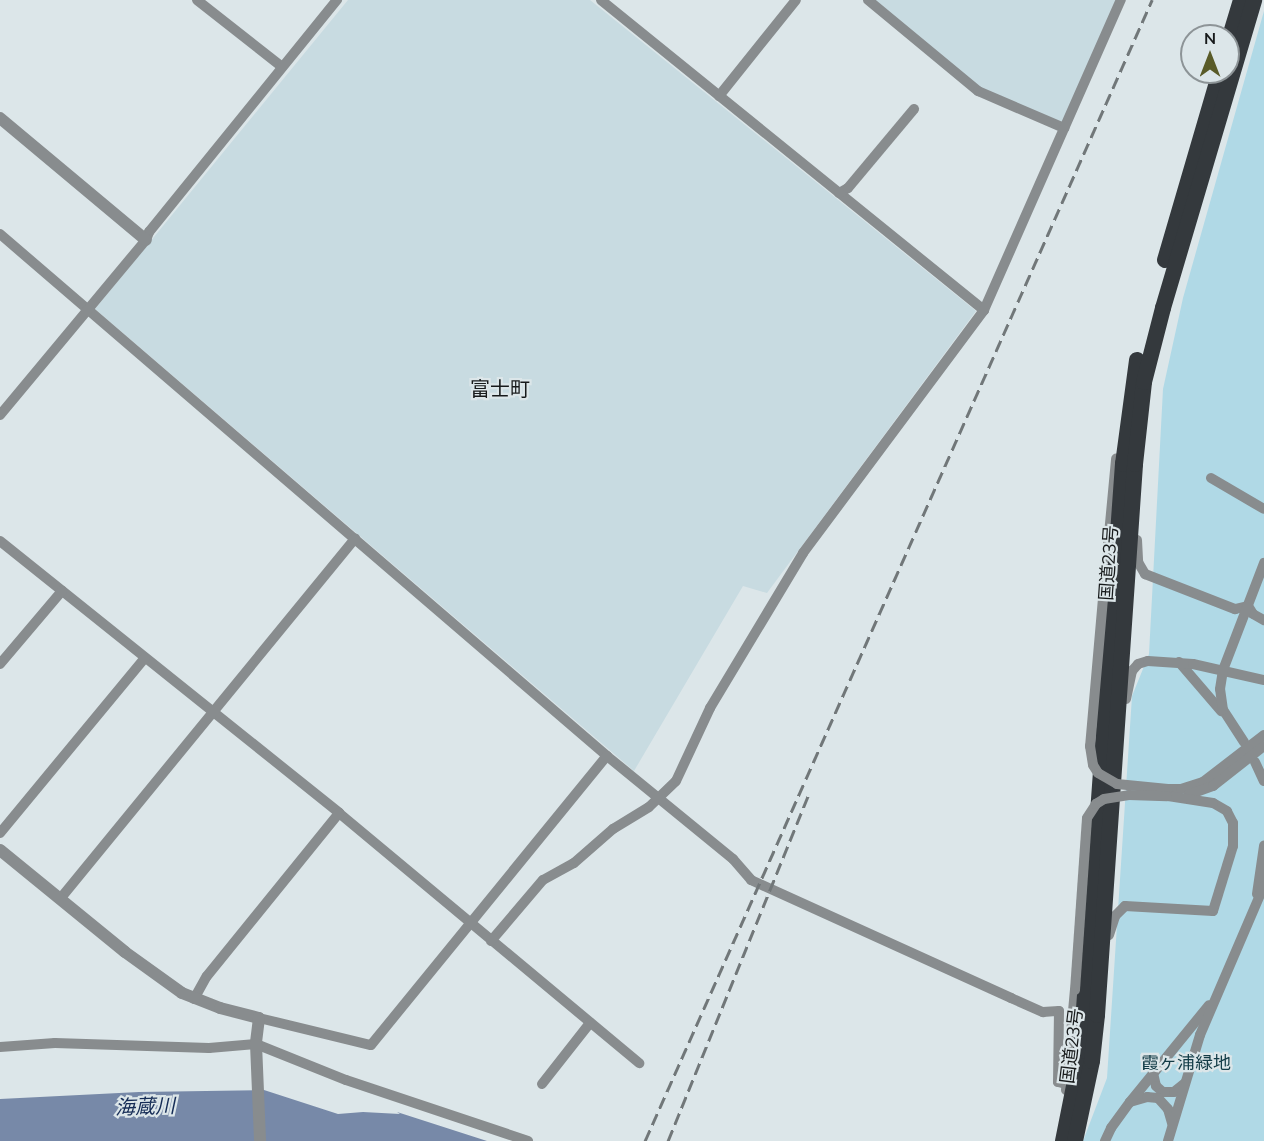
<!DOCTYPE html>
<meta charset="utf-8">
<style>
body{margin:0}
#map{position:relative;width:1264px;height:1141px;overflow:hidden;background:#dce6e9;font-family:Mulish,"Noto Sans JP",sans-serif}
div>[style]{position:absolute}
.built>*{inset:0;background:#c8dbe1}
.green>*{inset:0;background:#b0d9e6}
.water>*{inset:0;background:#7789a8}
.minor>*{height:10px;margin:-5px;padding:0 5px;transform-origin:5px;border-radius:5px;background:#888c8e}
.tertiary>*{height:12px;margin:-6px;padding:0 6px;transform-origin:6px;border-radius:6px;background:#888c8e}
.trunk>*{height:16px;margin:-8px;padding:0 8px;transform-origin:8px;border-radius:8px;background:#34393d}
.rail>*{height:3px;margin-top:-1.5px;transform-origin:0;background:repeating-linear-gradient(90deg,#717779 0 12px,transparent 0 18px)}
.minor-bridge>*{height:10px;margin:-5px;padding:0 5px;transform-origin:5px;border-radius:5px;background:#888c8e}
span{translate:-50% -50%;white-space:nowrap;text-align:center;line-height:1.15;-webkit-text-stroke:4.5px #dce6e9;paint-order:stroke}
.street-label{font-size:18px;color:#171a1b}
.park-label{font-size:18px;color:#133c47}
.neighbourhood-label{font-size:20px;color:#171a1b}
.water-label{font-size:20px;color:#152c56;font-style:italic}
.north{position:absolute;left:1180px;top:24px;width:60px;height:60px;box-sizing:border-box;background:#dce6e9;border:2px solid #8d9497;border-radius:50%;rotate:0deg;font-size:16px;font-weight:700;line-height:24px;text-align:center;color:#171a1b}
.north::after{content:'';display:block;margin:auto;width:21px;height:27px;background:#595b28;clip-path:polygon(50% 0,100% 100%,50% 72%,0 100%)}
</style>
<div id="map">
<div class="built">
<div style="clip-path:polygon(348px 0,590px 0,976px 311px,767px 593px,743px 586px,634px 771px,95px 309px)"></div>
<div style="clip-path:polygon(871px 0,1117px 0,1061px 125px,977px 87px)"></div>
</div>
<div class="green">
<div style="clip-path:polygon(1264px 11px,1264px 1141px,1083px 1141px,1107px 1078px,1132px 696px,1149px 654px,1163px 389px,1183px 298px)"></div>
</div>
<div class="water">
<div style="clip-path:polygon(264px 1090px,338px 1114px,363px 1112px,400px 1114px,397px 1112px,487px 1141px,0 1141px,0 1099px,139px 1092px)"></div>
</div>
<div class="minor">
<div style="left:197px;top:0;width:108px;rotate:38.2deg"></div>
<div style="left:601px;top:0;width:493px;rotate:39deg"></div>
<div style="left:868px;top:0;width:143px;rotate:39.6deg"></div>
<div style="left:978px;top:91px;width:94px;rotate:23.3deg"></div>
<div style="left:719px;top:96px;width:123px;rotate:-51.3deg"></div>
<div style="left:839px;top:193px;width:10px;rotate:-29deg"></div>
<div style="left:848px;top:188px;width:103px;rotate:-50.1deg"></div>
<div style="left:0;top:234px;width:801px;rotate:40.69deg"></div>
<div style="left:607px;top:756px;width:163px;rotate:39.3deg"></div>
<div style="left:733px;top:859px;width:28px;rotate:49deg"></div>
<div style="left:751px;top:880px;width:286px;rotate:24.4deg"></div>
<div style="left:1011px;top:998px;width:35px;rotate:24deg"></div>
<div style="left:1043px;top:1012px;width:16px;rotate:-4deg"></div>
<div style="left:1059px;top:1011px;width:71px;rotate:90.8deg"></div>
<div style="left:1058px;top:1082px;width:9px;rotate:13deg"></div>
<div style="left:0;top:415px;width:228px;rotate:-50.2deg"></div>
<div style="left:146px;top:240px;width:9px;rotate:-69deg"></div>
<div style="left:149px;top:232px;width:299px;rotate:-51deg"></div>
<div style="left:1211px;top:478px;width:61px;rotate:30.3deg"></div>
<div style="left:1137px;top:540px;width:22px;rotate:87deg"></div>
<div style="left:1138px;top:562px;width:14px;rotate:60deg"></div>
<div style="left:1145px;top:574px;width:97px;rotate:21.3deg"></div>
<div style="left:1235px;top:609px;width:13px;rotate:-13deg"></div>
<div style="left:0;top:541px;width:435px;rotate:38.7deg"></div>
<div style="left:339px;top:813px;width:391px;rotate:39.8deg"></div>
<div style="left:1104px;top:587px;width:129px;rotate:-84.6deg"></div>
<div style="left:1248px;top:606px;width:9px;rotate:58deg"></div>
<div style="left:1253px;top:614px;width:13px;rotate:29deg"></div>
<div style="left:1179px;top:662px;width:65px;rotate:49.4deg"></div>
<div style="left:0;top:664px;width:96px;rotate:-49.7deg"></div>
<div style="left:1126px;top:699px;width:29px;rotate:-78deg"></div>
<div style="left:1132px;top:671px;width:9px;rotate:-49deg"></div>
<div style="left:1138px;top:664px;width:10px;rotate:-17deg"></div>
<div style="left:1148px;top:661px;width:45px;rotate:3.8deg"></div>
<div style="left:1193px;top:664px;width:73px;rotate:12.7deg"></div>
<div style="left:1244px;top:742px;width:38px;rotate:-123deg"></div>
<div style="left:1223px;top:710px;width:21px;rotate:-98deg"></div>
<div style="left:1220px;top:689px;width:19px;rotate:-81deg"></div>
<div style="left:1223px;top:670px;width:115px;rotate:-69deg"></div>
<div style="left:1255px;top:762px;width:21px;rotate:65deg"></div>
<div style="left:1168px;top:789px;width:13px"></div>
<div style="left:1181px;top:789px;width:23px;rotate:-18deg"></div>
<div style="left:1203px;top:782px;width:77px;rotate:-37.6deg"></div>
<div style="left:1188px;top:795px;width:27px;rotate:-20deg"></div>
<div style="left:1213px;top:786px;width:65px;rotate:-38.1deg"></div>
<div style="left:0;top:833px;width:227px;rotate:-50.4deg"></div>
<div style="left:1257px;top:894px;width:49px;rotate:-81.7deg"></div>
<div style="left:60px;top:899px;width:466px;rotate:-50.7deg"></div>
<div style="left:1109px;top:935px;width:20px;rotate:-72deg"></div>
<div style="left:1115px;top:916px;width:14px;rotate:-45deg"></div>
<div style="left:1125px;top:906px;width:88px;rotate:3.3deg"></div>
<div style="left:1213px;top:911px;width:68px;rotate:-72.9deg"></div>
<div style="left:1233px;top:846px;width:23px;rotate:-90deg"></div>
<div style="left:1233px;top:823px;width:13px;rotate:-117deg"></div>
<div style="left:1227px;top:811px;width:16px;rotate:-150deg"></div>
<div style="left:1213px;top:803px;width:47px;rotate:-171.3deg"></div>
<div style="left:491px;top:941px;width:80px;rotate:-49.6deg"></div>
<div style="left:543px;top:880px;width:35px;rotate:-29deg"></div>
<div style="left:574px;top:863px;width:52px;rotate:-41.1deg"></div>
<div style="left:613px;top:829px;width:42px;rotate:-31.4deg"></div>
<div style="left:649px;top:807px;width:37px;rotate:-44deg"></div>
<div style="left:676px;top:781px;width:81px;rotate:-65deg"></div>
<div style="left:710px;top:708px;width:181px;rotate:-59deg"></div>
<div style="left:803px;top:553px;width:303px;rotate:-53.3deg"></div>
<div style="left:984px;top:310px;width:339px;rotate:-66.2deg"></div>
<div style="left:194px;top:999px;width:26px;rotate:-61deg"></div>
<div style="left:207px;top:976px;width:210px;rotate:-51deg"></div>
<div style="left:259px;top:1018px;width:115px;rotate:13.6deg"></div>
<div style="left:371px;top:1045px;width:373px;rotate:-50.8deg"></div>
<div style="left:0;top:1047px;width:55px;rotate:-4.2deg"></div>
<div style="left:55px;top:1043px;width:154px;rotate:1.9deg"></div>
<div style="left:209px;top:1048px;width:47px;rotate:-4.9deg"></div>
<div style="left:256px;top:1044px;width:97px;rotate:21.8deg"></div>
<div style="left:346px;top:1080px;width:192px;rotate:18.5deg"></div>
<div style="left:1153px;top:1073px;width:13px;rotate:77deg"></div>
<div style="left:1156px;top:1086px;width:9px;rotate:41deg"></div>
<div style="left:1163px;top:1092px;width:11px"></div>
<div style="left:1174px;top:1092px;width:14px;rotate:-39deg"></div>
<div style="left:542px;top:1084px;width:78px;rotate:-51.8deg"></div>
<div style="left:1066px;top:1090px;width:100px;rotate:-84.9deg"></div>
<div style="left:1130px;top:1102px;width:18px;rotate:-16deg"></div>
<div style="left:1147px;top:1097px;width:11px;rotate:5deg"></div>
<div style="left:1158px;top:1098px;width:15px;rotate:48deg"></div>
<div style="left:1168px;top:1109px;width:15px;rotate:74deg"></div>
<div style="left:1105px;top:1141px;width:14px;rotate:-65deg"></div>
<div style="left:1111px;top:1128px;width:32px;rotate:-54deg"></div>
<div style="left:1130px;top:1102px;width:125px;rotate:-50.8deg"></div>
<div style="left:1168px;top:1141px;width:111px;rotate:-73.2deg"></div>
<div style="left:1200px;top:1035px;width:162px;rotate:-66.8deg"></div>
</div>
<div class="tertiary">
<div style="left:0;top:118px;width:190px;rotate:39.9deg"></div>
<div style="left:0;top:850px;width:161px;rotate:39.2deg"></div>
<div style="left:125px;top:952px;width:70px;rotate:35.7deg"></div>
<div style="left:182px;top:993px;width:41px;rotate:21.5deg"></div>
<div style="left:220px;top:1008px;width:40px;rotate:14.4deg"></div>
<div style="left:259px;top:1018px;width:26px;rotate:97deg"></div>
<div style="left:256px;top:1044px;width:97px;rotate:87.6deg"></div>
</div>
<div class="trunk">
<div style="left:1228px;top:43px;width:45px;rotate:-73.2deg"></div>
<div style="left:1165px;top:260px;width:196px;rotate:-73.7deg"></div>
<div style="left:1063px;top:1141px;width:92px;rotate:-78.7deg"></div>
<div style="left:1081px;top:1051px;width:589px;rotate:-85.91deg"></div>
<div style="left:1123px;top:464px;width:105px;rotate:-82.3deg"></div>
<div style="left:1075px;top:1141px;width:82px;rotate:-78deg"></div>
<div style="left:1092px;top:1061px;width:46px;rotate:-83.8deg"></div>
<div style="left:1097px;top:1015px;width:552px;rotate:-86.05deg"></div>
<div style="left:1135px;top:464px;width:82px;rotate:-83.7deg"></div>
<div style="left:1144px;top:382px;width:76px;rotate:-75.6deg"></div>
<div style="left:1163px;top:308px;width:321px;rotate:-73.5deg"></div>
</div>
<div class="rail">
<div style="left:645px;top:1141px;width:1249px;rotate:-66.04deg"></div>
<div style="left:668px;top:1141px;width:375px;rotate:-67.9deg"></div>
</div>
<div class="minor-bridge">
<div style="left:1104px;top:587px;width:160px;rotate:95deg"></div>
<div style="left:1090px;top:746px;width:19px;rotate:81deg"></div>
<div style="left:1093px;top:765px;width:9px;rotate:58deg"></div>
<div style="left:1098px;top:773px;width:22px;rotate:30deg"></div>
<div style="left:1117px;top:784px;width:51px;rotate:5.6deg"></div>
<div style="left:1075px;top:990px;width:172px;rotate:-86deg"></div>
<div style="left:1087px;top:818px;width:17px;rotate:-57deg"></div>
<div style="left:1096px;top:804px;width:9px;rotate:-32deg"></div>
<div style="left:1104px;top:799px;width:25px;rotate:-9deg"></div>
<div style="left:1129px;top:795px;width:38px;rotate:2deg"></div>
</div>
<div class="street-label">
<span style="left:1109px;top:563px;rotate:-86deg">国道23号</span>
<span style="left:1072px;top:1046px;rotate:-83deg">国道23号</span>
</div>
<div class="park-label">
<span style="left:1186px;top:1063px">霞ヶ浦緑地</span>
</div>
<div class="neighbourhood-label">
<span style="left:500px;top:388px">富士町</span>
</div>
<div class="water-label">
<span style="left:145px;top:1106px;rotate:-2deg">海蔵川</span>
</div>
<div class="north">N</div>
</div>
